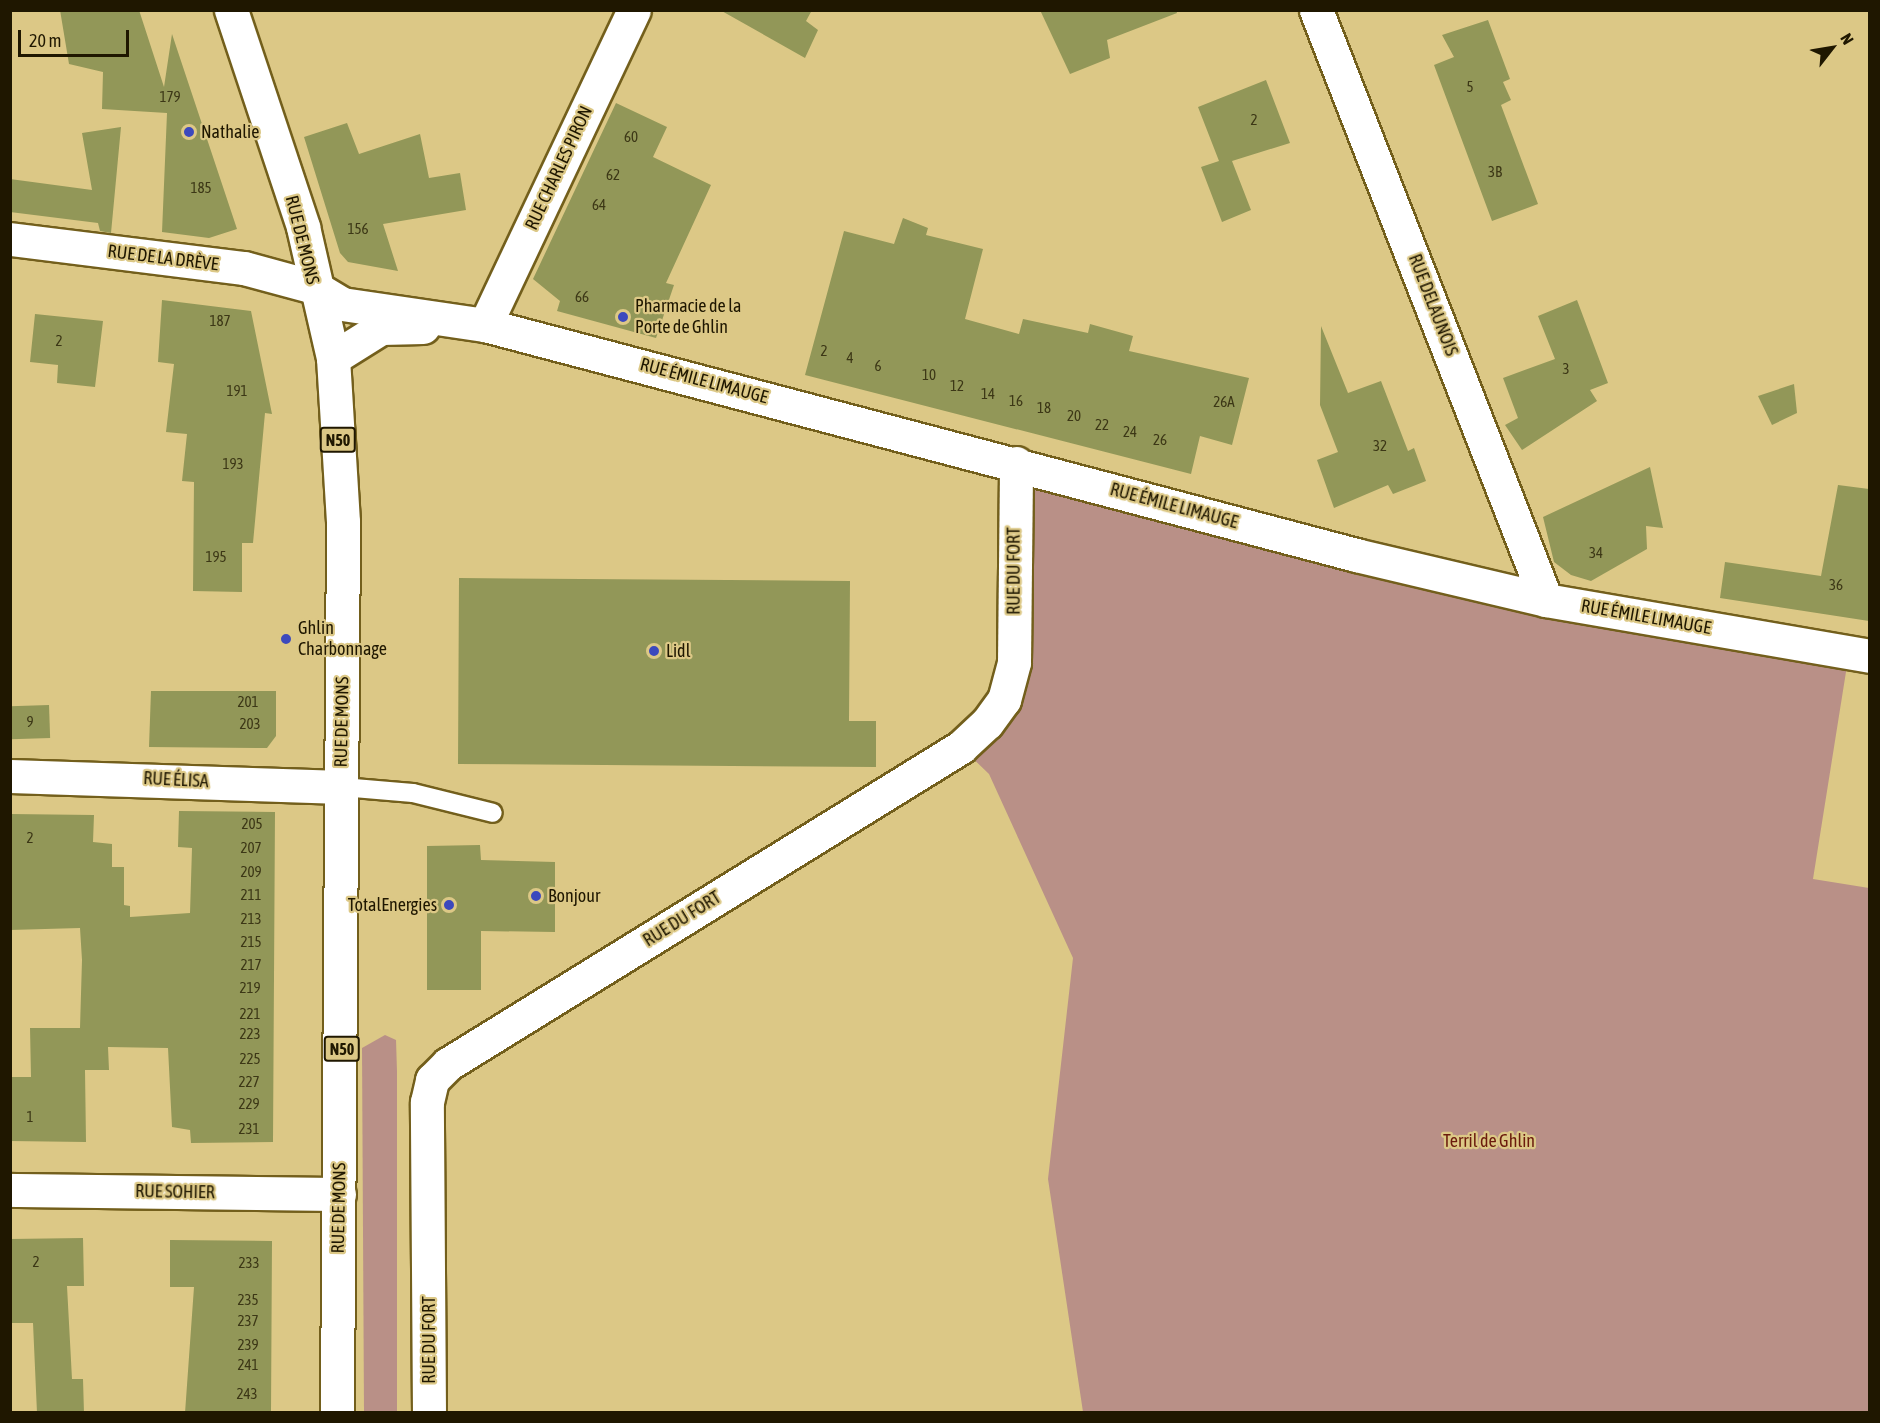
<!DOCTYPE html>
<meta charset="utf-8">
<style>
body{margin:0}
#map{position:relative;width:1880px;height:1423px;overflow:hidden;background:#dcc886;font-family:"Asap Condensed",sans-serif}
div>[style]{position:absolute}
.green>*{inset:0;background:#b99087}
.building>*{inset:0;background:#929758;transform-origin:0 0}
.roads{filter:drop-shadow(2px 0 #735f1c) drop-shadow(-2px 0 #735f1c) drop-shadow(0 2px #735f1c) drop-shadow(0 -2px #735f1c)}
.lane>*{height:18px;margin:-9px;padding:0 9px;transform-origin:9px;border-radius:9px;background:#fff}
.street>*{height:33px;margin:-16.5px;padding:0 16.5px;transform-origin:16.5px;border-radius:16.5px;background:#fff}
.primary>*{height:33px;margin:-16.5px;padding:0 16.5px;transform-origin:16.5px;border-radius:16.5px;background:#fff}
.dots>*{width:16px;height:16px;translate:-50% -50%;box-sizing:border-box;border:3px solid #dcc886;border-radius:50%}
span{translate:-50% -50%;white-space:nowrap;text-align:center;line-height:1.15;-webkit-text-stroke:4.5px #dcc886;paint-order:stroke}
.number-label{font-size:15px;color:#3c3716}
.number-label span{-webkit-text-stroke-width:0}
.shield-label span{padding:2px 4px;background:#dcc886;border:2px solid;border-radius:4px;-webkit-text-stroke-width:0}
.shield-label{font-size:16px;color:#1f1700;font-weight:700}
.poi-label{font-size:18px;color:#1f1700}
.left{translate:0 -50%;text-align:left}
.right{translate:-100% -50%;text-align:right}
.street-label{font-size:18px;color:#1f1700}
.park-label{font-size:18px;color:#6b1b0d}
.frame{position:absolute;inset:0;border:12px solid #1f1700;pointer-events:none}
.north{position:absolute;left:1802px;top:18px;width:60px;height:60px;-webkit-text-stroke:4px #dcc886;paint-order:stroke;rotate:59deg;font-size:16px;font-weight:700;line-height:24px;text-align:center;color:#1f1700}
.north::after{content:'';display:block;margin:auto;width:21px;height:27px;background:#1f1700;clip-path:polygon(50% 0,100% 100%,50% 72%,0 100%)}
.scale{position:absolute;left:18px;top:30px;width:111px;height:27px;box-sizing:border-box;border:3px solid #1f1700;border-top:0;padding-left:8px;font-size:18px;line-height:21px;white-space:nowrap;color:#1f1700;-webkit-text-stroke:4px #dcc886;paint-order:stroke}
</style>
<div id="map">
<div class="green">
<div style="clip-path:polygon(1016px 463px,1849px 653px,1813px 879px,1869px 888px,1869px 1412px,1083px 1412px,1048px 1179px,1073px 958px,989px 774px,961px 747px,1004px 700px)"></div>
<div style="clip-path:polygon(385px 1035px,396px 1040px,397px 1071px,397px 1412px,364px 1412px,362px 1048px)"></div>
</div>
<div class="building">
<div style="clip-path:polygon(60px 10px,139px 10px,164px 87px,172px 34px,237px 229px,209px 238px,162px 232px,167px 113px,102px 109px,103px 72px,69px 64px)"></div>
<div style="clip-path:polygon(720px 10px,812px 10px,806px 21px,818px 30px,805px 58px)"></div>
<div style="clip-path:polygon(1040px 10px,1176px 10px,1177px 13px,1107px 40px,1110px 58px,1070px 74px)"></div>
<div style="clip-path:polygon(1488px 20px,1510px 79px,1503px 82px,1511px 100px,1501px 105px,1538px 204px,1492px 221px,1434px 65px,1454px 57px,1442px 35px)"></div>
<div style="clip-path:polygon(1266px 80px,1290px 143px,1232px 161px,1251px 210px,1222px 222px,1201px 167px,1219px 161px,1198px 107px)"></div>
<div style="clip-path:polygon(616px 103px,667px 127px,653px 157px,711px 185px,666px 283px,674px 285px,656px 338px,557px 311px,560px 301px,533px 279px)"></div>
<div style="clip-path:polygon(347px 123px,359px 154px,420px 134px,429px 178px,460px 173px,466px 210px,383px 224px,398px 271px,348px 262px,340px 253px,304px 137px)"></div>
<div style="clip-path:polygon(121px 127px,111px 233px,100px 231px,98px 223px,10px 212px,10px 179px,92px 190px,82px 133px)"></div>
<div style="clip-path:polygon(903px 218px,928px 228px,926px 235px,983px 249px,965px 319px,1019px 334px,1023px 319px,1088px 333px,1090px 324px,1133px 336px,1129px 351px,1249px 378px,1232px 445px,1200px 436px,1191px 474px,805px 375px,844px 231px,894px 244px)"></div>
<div style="clip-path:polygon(162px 300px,251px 311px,272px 414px,265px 413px,253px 543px,242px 543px,242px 592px,193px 591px,194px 482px,182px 481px,187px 434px,166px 432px,174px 364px,158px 362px)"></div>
<div style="clip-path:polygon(1577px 300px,1608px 383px,1590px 390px,1597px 401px,1522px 450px,1505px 425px,1518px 418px,1503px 378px,1555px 359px,1538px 316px)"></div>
<div style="clip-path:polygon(35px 314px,103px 321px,95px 387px,57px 383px,58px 365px,30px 362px)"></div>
<div style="clip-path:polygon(1321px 326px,1348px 393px,1381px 381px,1408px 451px,1414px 448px,1426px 481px,1393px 494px,1388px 485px,1334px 508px,1317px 460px,1338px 452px,1320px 405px)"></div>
<div style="clip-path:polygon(1794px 384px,1797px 413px,1772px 425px,1758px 396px)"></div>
<div style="clip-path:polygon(1650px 467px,1663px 528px,1646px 526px,1647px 549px,1591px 581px,1571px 575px,1554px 562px,1543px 517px)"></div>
<div style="clip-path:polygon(1838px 485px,1869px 489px,1869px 621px,1720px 598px,1725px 562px,1821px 576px)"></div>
<div style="clip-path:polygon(459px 578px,850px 581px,849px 721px,876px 721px,876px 767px,458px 764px)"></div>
<div style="clip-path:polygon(151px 691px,276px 691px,276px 736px,267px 748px,149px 747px)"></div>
<div style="left:49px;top:705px;width:33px;height:39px;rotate:88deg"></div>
<div style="clip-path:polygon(179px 811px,275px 812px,273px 1142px,191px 1143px,190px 1130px,172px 1127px,168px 1048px,108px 1047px,109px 1070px,85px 1070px,86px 1142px,10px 1141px,10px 1077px,31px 1077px,30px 1028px,80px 1028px,82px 960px,80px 928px,10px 930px,10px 814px,94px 815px,93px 842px,112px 844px,112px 867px,124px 867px,124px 905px,130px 906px,130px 917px,190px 913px,192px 848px,178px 847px)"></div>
<div style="clip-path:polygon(480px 845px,481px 860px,555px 862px,555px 932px,481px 931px,481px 990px,427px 990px,427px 846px)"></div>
<div style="clip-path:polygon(83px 1238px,84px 1286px,67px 1286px,72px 1379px,83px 1379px,84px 1413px,37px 1413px,33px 1323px,10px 1323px,10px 1239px)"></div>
<div style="clip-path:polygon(170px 1240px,272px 1241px,271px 1413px,185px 1413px,194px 1287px,170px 1287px)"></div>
</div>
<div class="roads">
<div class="lane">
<div style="left:342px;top:787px;width:71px;rotate:4.8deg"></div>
<div style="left:413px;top:793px;width:82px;rotate:14deg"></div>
</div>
<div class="street">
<div style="left:1316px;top:10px;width:633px;rotate:68.7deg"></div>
<div style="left:10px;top:239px;width:236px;rotate:7.1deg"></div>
<div style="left:244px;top:268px;width:73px;rotate:15.2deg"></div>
<div style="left:314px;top:287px;width:33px;rotate:31deg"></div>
<div style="left:342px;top:304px;width:145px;rotate:8.4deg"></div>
<div style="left:485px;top:325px;width:901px;rotate:14.79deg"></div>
<div style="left:1356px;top:555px;width:195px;rotate:13.3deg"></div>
<div style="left:1546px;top:600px;width:329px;rotate:9.8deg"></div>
<div style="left:485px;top:325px;width:348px;rotate:-64.7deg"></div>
<div style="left:333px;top:358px;width:57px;rotate:-32deg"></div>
<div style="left:381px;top:328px;width:42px;rotate:-1.4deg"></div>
<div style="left:10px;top:776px;width:332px;rotate:1.9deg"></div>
<div style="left:10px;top:1190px;width:329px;rotate:0.7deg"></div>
<div style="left:429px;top:1412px;width:310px;rotate:-90.4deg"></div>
<div style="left:427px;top:1102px;width:23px;rotate:-77deg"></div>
<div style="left:432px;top:1080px;width:23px;rotate:-45deg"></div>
<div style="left:448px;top:1064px;width:603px;rotate:-31.71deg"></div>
<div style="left:961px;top:747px;width:35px;rotate:-43deg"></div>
<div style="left:987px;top:723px;width:29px;rotate:-54deg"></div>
<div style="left:1004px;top:700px;width:39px;rotate:-75deg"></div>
<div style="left:1014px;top:662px;width:199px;rotate:-89.4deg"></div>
</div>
<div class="primary">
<div style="left:231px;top:10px;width:229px;rotate:71.6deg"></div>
<div style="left:303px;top:227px;width:134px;rotate:77.1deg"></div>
<div style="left:333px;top:358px;width:164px;rotate:86.5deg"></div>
<div style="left:343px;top:522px;width:890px;rotate:90.39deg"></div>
</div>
</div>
<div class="dots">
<div style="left:189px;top:132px;background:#3c49bd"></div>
<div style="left:623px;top:317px;background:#3c49bd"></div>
<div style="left:286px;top:639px;background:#3c49bd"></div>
<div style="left:654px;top:651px;background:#3c49bd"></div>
<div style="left:536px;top:896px;background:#3c49bd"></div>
<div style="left:449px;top:905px;background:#3c49bd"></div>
</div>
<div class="number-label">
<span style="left:1470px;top:87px">5</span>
<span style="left:170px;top:97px">179</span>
<span style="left:1254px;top:120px">2</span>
<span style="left:631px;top:137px">60</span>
<span style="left:1495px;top:172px">3B</span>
<span style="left:613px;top:175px">62</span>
<span style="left:201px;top:188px">185</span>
<span style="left:599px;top:205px">64</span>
<span style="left:358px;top:229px">156</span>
<span style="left:582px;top:297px">66</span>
<span style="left:220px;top:321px">187</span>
<span style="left:59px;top:341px">2</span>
<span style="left:824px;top:351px">2</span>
<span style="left:850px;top:358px">4</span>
<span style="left:878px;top:366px">6</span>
<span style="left:1566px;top:369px">3</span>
<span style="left:929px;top:375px">10</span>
<span style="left:957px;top:386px">12</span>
<span style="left:237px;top:391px">191</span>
<span style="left:988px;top:394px">14</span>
<span style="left:1016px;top:401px">16</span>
<span style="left:1224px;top:402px">26A</span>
<span style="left:1044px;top:408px">18</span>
<span style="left:1074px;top:416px">20</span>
<span style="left:1102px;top:425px">22</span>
<span style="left:1130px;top:432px">24</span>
<span style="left:1160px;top:440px">26</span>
<span style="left:1380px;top:446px">32</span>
<span style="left:233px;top:464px">193</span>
<span style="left:1596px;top:553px">34</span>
<span style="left:216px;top:557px">195</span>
<span style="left:1836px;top:585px">36</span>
<span style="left:248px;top:702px">201</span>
<span style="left:30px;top:722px">9</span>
<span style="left:250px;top:724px">203</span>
<span style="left:252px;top:824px">205</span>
<span style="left:30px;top:838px">2</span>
<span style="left:251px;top:848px">207</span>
<span style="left:251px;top:872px">209</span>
<span style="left:251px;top:895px">211</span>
<span style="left:251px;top:919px">213</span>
<span style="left:251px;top:942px">215</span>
<span style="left:251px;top:965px">217</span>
<span style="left:250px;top:988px">219</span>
<span style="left:250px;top:1014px">221</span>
<span style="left:250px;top:1034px">223</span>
<span style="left:250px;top:1059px">225</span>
<span style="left:249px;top:1082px">227</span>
<span style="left:249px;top:1104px">229</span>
<span style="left:30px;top:1117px">1</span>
<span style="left:249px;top:1129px">231</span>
<span style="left:36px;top:1262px">2</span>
<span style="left:249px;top:1263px">233</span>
<span style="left:248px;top:1300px">235</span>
<span style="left:248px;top:1321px">237</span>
<span style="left:248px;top:1345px">239</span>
<span style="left:248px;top:1365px">241</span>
<span style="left:247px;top:1394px">243</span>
</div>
<div class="shield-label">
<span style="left:338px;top:440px">N50</span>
<span style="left:342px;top:1049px">N50</span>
</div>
<div class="poi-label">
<span class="left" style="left:201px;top:132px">Nathalie</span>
<span class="left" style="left:635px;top:317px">Pharmacie de la<br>Porte de Ghlin</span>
<span class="left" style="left:298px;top:639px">Ghlin<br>Charbonnage</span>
<span class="left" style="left:666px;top:651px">Lidl</span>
<span class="left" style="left:548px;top:896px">Bonjour</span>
<span class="right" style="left:437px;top:905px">TotalEnergies</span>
</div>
<div class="street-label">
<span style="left:559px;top:168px;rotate:-65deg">RUE CHARLES PIRON</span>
<span style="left:302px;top:240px;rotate:76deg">RUE DE MONS</span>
<span style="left:163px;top:258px;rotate:7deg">RUE DE LA DRÈVE</span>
<span style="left:1433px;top:305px;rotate:69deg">RUE DELAUNOIS</span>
<span style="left:704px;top:381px;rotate:15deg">RUE ÉMILE LIMAUGE</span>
<span style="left:1174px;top:506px;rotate:15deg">RUE ÉMILE LIMAUGE</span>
<span style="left:1014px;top:571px;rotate:-90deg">RUE DU FORT</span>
<span style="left:1646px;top:617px;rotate:10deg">RUE ÉMILE LIMAUGE</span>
<span style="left:342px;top:722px;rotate:-89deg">RUE DE MONS</span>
<span style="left:176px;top:780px;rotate:3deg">RUE ÉLISA</span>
<span style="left:682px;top:919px;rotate:-32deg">RUE DU FORT</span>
<span style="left:175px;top:1192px;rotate:1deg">RUE SOHIER</span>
<span style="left:339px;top:1208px;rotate:-89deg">RUE DE MONS</span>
<span style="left:429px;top:1340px;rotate:-90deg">RUE DU FORT</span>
</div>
<div class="park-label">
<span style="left:1489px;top:1141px">Terril de Ghlin</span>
</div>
<div class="frame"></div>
<div class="north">N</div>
<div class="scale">20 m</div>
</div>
